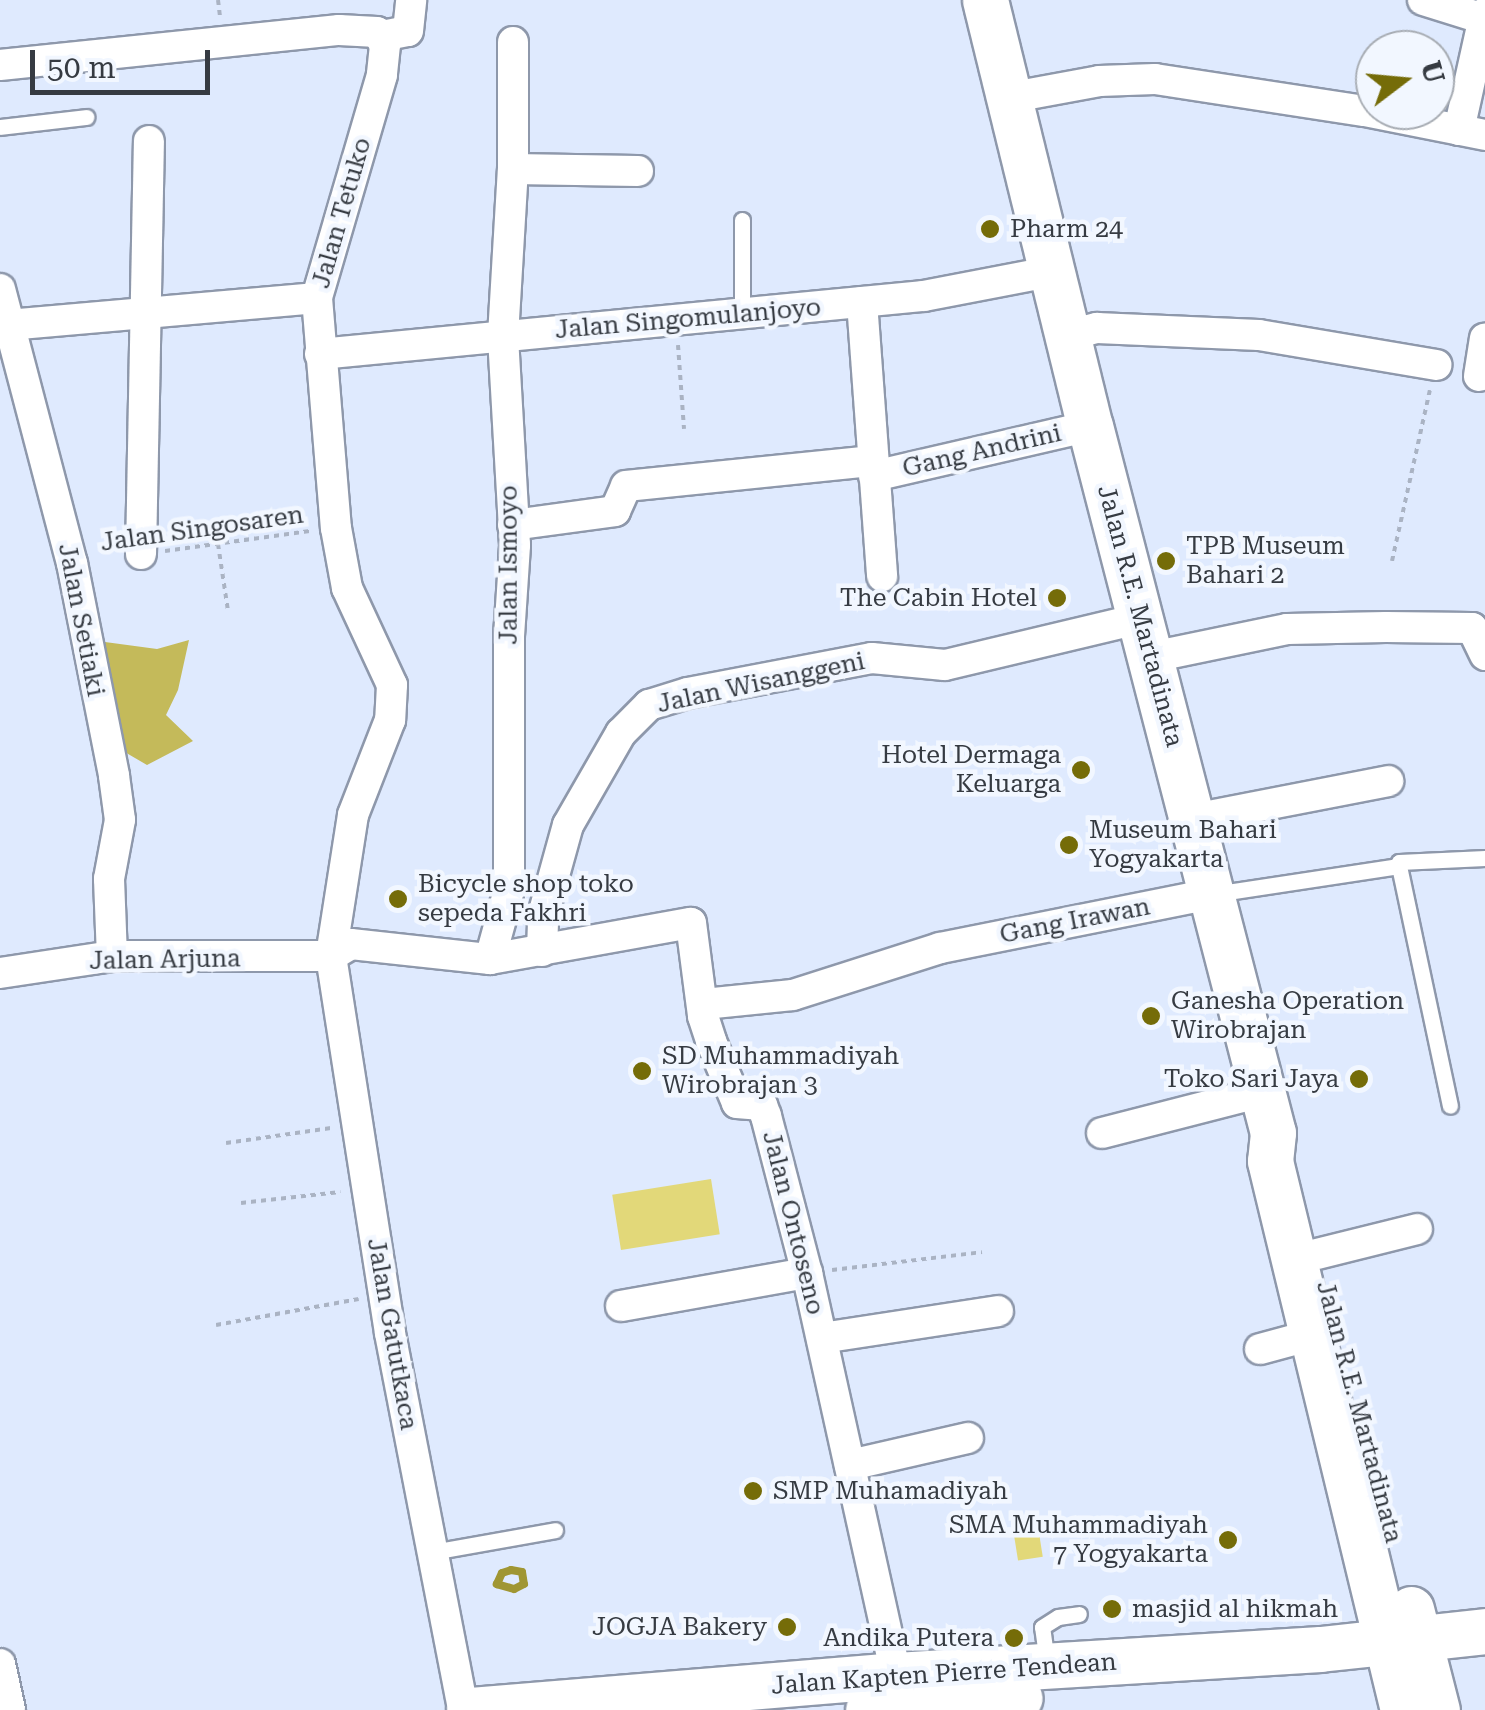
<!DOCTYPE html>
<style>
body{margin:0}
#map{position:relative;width:1485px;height:1710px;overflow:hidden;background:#dfeafe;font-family:"Roboto Serif",serif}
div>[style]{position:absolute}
.green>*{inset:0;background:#e2d879;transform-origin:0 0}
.forest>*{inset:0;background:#c4ba5a}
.stream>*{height:8px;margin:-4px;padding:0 4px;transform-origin:4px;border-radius:4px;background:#a09633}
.path>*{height:4px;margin-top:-2px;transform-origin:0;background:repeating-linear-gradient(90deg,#aab3c3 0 5px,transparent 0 10px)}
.roads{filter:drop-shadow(2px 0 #8e98ab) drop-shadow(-2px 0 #8e98ab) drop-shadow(0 2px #8e98ab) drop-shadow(0 -2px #8e98ab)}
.service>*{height:15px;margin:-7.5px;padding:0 7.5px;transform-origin:7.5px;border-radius:7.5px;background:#fff}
.minor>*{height:30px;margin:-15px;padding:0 15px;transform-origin:15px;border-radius:15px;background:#fff}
.primary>*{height:45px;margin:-22.5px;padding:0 22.5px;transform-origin:22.5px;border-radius:22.5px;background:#fff}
.dots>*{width:28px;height:28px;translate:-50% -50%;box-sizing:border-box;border:5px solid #f2f7ff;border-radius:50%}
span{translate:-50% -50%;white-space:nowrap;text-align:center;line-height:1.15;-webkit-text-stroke:9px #f2f7ff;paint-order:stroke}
.street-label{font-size:25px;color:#363b42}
.poi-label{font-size:25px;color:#363b42}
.left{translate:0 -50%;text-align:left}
.right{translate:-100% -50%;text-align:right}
.north{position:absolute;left:1355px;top:30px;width:100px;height:100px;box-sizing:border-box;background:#f2f7ff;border:2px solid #a7acb3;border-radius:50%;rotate:74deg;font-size:28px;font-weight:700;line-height:40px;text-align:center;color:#363b42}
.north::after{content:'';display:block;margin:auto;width:35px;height:45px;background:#756c08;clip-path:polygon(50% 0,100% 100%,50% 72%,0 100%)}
.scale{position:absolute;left:30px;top:50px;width:180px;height:45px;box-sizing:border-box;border:5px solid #363b42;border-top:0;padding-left:12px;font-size:30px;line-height:35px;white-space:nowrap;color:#363b42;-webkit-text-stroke:8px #f2f7ff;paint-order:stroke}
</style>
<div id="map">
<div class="green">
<div style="left:711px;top:1179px;width:56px;height:100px;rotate:81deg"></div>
<div style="left:1039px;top:1533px;width:24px;height:25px;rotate:81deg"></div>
</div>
<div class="forest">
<div style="clip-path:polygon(189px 640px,178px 690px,166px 715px,193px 741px,147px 765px,123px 751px,121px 724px,99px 707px,101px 652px,105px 642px,157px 649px)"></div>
</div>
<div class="stream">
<div style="left:511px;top:1570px;width:11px;rotate:10deg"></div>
<div style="left:522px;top:1572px;width:12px;rotate:81deg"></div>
<div style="left:524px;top:1584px;width:11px;rotate:153deg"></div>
<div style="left:514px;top:1589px;width:18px;rotate:-164deg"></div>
<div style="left:497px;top:1584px;width:12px;rotate:-66deg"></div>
<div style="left:502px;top:1573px;width:9px;rotate:-18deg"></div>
</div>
<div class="path">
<div style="left:218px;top:0;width:17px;rotate:83deg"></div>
<div style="left:678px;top:345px;width:84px;rotate:85.9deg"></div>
<div style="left:218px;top:544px;width:68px;rotate:81.5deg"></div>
<div style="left:165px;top:551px;width:146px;rotate:-7.9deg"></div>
<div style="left:1392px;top:561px;width:175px;rotate:-77.5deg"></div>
<div style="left:226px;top:1143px;width:106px;rotate:-8.1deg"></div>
<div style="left:241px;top:1203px;width:100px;rotate:-6.3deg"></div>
<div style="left:832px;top:1270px;width:151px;rotate:-6.8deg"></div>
<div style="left:216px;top:1325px;width:145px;rotate:-10.3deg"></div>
</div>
<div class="roads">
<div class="service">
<div style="left:0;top:127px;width:87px;rotate:-6.6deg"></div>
<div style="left:742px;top:314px;width:94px;rotate:-90deg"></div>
<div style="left:1399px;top:866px;width:245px;rotate:78deg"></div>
<div style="left:1214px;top:894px;width:187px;rotate:-8.6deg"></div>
<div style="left:1399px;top:866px;width:4px;rotate:-90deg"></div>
<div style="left:1399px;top:862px;width:86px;rotate:-2.7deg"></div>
<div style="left:432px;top:1552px;width:125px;rotate:-10.1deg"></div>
<div style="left:1047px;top:1662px;width:35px;rotate:-98deg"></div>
<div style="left:1042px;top:1627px;width:19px;rotate:-32deg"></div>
<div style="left:1058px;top:1617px;width:21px;rotate:-8deg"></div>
</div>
<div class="minor">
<div style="left:1423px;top:0;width:64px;rotate:17.3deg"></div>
<div style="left:382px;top:36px;width:26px;rotate:-11deg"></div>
<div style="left:408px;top:31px;width:31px;rotate:-84deg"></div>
<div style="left:0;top:65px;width:341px;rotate:-5.9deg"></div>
<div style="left:339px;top:30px;width:38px;rotate:3deg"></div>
<div style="left:377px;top:32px;width:15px;rotate:58deg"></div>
<div style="left:385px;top:45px;width:30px;rotate:96deg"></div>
<div style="left:382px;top:75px;width:232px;rotate:106.3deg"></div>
<div style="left:317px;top:298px;width:231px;rotate:85.3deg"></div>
<div style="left:336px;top:528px;width:61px;rotate:79.6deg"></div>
<div style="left:347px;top:588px;width:107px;rotate:65.1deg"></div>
<div style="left:392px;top:685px;width:35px;rotate:93deg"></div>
<div style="left:390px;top:720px;width:102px;rotate:111.3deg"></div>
<div style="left:353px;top:815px;width:143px;rotate:98.9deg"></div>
<div style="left:331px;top:956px;width:382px;rotate:81.1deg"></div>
<div style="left:390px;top:1333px;width:384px;rotate:79deg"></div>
<div style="left:1013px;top:97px;width:87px;rotate:-10.5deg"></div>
<div style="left:1099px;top:81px;width:56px;rotate:-2deg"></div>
<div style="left:1155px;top:79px;width:212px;rotate:8.7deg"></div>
<div style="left:1365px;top:111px;width:122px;rotate:11.3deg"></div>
<div style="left:1459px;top:130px;width:120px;rotate:-77.5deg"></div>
<div style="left:513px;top:169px;width:125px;rotate:0.9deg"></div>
<div style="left:0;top:289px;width:283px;rotate:75.3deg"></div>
<div style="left:72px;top:563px;width:217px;rotate:78.8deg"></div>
<div style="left:114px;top:776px;width:44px;rotate:82.2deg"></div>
<div style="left:120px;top:820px;width:60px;rotate:100.6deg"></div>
<div style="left:109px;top:879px;width:77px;rotate:87.8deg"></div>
<div style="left:862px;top:302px;width:275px;rotate:85.8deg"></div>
<div style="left:8px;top:325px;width:310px;rotate:-5deg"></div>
<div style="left:1070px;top:335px;width:28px;rotate:-15deg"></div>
<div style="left:1097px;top:328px;width:162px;rotate:2.5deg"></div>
<div style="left:1259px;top:335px;width:180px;rotate:9.6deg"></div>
<div style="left:320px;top:354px;width:607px;rotate:-5.49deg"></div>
<div style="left:924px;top:296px;width:132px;rotate:-10.9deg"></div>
<div style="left:1479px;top:376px;width:38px;rotate:-81deg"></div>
<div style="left:874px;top:476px;width:222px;rotate:-13deg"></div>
<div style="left:513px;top:525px;width:103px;rotate:-7.8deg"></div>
<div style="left:615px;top:511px;width:27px;rotate:-66deg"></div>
<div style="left:626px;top:486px;width:248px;rotate:-5.8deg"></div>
<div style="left:141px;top:554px;width:413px;rotate:-88.9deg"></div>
<div style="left:1152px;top:657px;width:138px;rotate:-11.7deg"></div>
<div style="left:1287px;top:629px;width:99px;rotate:-1.2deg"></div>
<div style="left:1386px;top:627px;width:86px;rotate:0.7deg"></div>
<div style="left:1472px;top:628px;width:30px;rotate:64deg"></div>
<div style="left:1193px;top:819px;width:199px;rotate:-11deg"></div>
<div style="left:542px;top:951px;width:36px;rotate:-88deg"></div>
<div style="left:543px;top:915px;width:93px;rotate:-74.5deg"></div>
<div style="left:568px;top:825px;width:106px;rotate:-60.1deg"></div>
<div style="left:621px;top:733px;width:40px;rotate:-45deg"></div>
<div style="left:649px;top:705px;width:41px;rotate:-17.1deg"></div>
<div style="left:688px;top:693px;width:187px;rotate:-10.8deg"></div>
<div style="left:872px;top:658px;width:73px;rotate:5.5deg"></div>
<div style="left:945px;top:665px;width:203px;rotate:-13.4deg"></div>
<div style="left:331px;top:956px;width:23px;rotate:-31deg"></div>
<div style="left:351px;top:944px;width:140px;rotate:6.2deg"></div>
<div style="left:490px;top:959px;width:204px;rotate:-10.2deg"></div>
<div style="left:691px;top:923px;width:94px;rotate:82.6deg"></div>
<div style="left:703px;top:1016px;width:26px;rotate:72deg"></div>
<div style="left:711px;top:1041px;width:67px;rotate:67.2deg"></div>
<div style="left:737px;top:1103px;width:25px;rotate:5deg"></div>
<div style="left:762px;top:1105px;width:12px;rotate:70deg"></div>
<div style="left:766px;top:1116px;width:162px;rotate:75.4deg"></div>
<div style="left:807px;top:1273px;width:430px;rotate:77.5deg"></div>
<div style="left:490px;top:959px;width:72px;rotate:-74.6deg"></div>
<div style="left:509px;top:890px;width:254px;rotate:-90deg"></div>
<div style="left:509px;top:636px;width:91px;rotate:-86.2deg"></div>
<div style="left:515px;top:545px;width:209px;rotate:-93.3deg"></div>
<div style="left:503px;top:336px;width:167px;rotate:-86.6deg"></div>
<div style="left:513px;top:169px;width:127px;rotate:-90deg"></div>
<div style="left:0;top:973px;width:113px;rotate:-8.6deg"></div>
<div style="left:112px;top:956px;width:219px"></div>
<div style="left:704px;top:1004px;width:89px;rotate:-5.8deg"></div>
<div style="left:793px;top:995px;width:154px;rotate:-17.7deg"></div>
<div style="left:940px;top:948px;width:275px;rotate:-11.3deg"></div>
<div style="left:1102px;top:1133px;width:165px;rotate:-14.4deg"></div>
<div style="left:1317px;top:1254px;width:103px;rotate:-14deg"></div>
<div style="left:621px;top:1306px;width:189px;rotate:-10.1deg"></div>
<div style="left:822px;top:1338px;width:178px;rotate:-8.7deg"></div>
<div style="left:1260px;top:1349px;width:54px;rotate:-15.1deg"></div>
<div style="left:850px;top:1465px;width:121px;rotate:-12.9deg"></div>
<div style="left:0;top:1664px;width:47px;rotate:77.7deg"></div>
</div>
<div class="primary">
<div style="left:985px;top:0;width:439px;rotate:76.2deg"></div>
<div style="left:1090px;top:426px;width:730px;rotate:75.49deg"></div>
<div style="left:1273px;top:1133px;width:28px;rotate:96deg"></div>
<div style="left:1270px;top:1161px;width:565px;rotate:76.38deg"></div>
<div style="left:1411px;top:1609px;width:104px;rotate:75.6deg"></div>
<div style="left:469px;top:1710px;width:428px;rotate:-4.7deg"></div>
<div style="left:896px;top:1675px;width:425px;rotate:-3.5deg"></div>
<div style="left:1320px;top:1649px;width:166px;rotate:-6.2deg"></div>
<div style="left:868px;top:1710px;width:152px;rotate:-4.5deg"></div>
</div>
</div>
<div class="dots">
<div style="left:990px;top:229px;background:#756c08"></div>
<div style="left:1166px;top:561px;background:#756c08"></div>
<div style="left:1057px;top:598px;background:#756c08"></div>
<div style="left:1081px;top:770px;background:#756c08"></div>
<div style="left:1069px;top:845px;background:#756c08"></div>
<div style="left:398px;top:899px;background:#756c08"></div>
<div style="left:1151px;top:1016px;background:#756c08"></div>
<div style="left:642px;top:1071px;background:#756c08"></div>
<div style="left:1359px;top:1079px;background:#756c08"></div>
<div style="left:753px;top:1491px;background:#756c08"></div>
<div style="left:1228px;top:1540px;background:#756c08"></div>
<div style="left:1112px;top:1609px;background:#756c08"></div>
<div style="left:787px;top:1627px;background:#756c08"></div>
<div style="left:1014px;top:1638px;background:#756c08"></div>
</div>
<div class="street-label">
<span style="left:342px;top:213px;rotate:-74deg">Jalan Tetuko</span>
<span style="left:688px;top:319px;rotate:-5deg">Jalan Singomulanjoyo</span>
<span style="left:982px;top:451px;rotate:-13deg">Gang Andrini</span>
<span style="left:202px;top:529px;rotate:-8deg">Jalan Singosaren</span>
<span style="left:509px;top:565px;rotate:-90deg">Jalan Ismoyo</span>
<span style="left:1140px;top:616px;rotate:75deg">Jalan R.E. Martadinata</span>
<span style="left:81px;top:620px;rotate:79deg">Jalan Setiaki</span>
<span style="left:761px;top:683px;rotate:-12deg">Jalan Wisanggeni</span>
<span style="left:1075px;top:921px;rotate:-11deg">Gang Irawan</span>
<span style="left:165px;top:960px;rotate:-1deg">Jalan Arjuna</span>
<span style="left:793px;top:1223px;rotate:76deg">Jalan Ontoseno</span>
<span style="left:392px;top:1334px;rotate:80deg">Jalan Gatutkaca</span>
<span style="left:1359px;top:1412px;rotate:75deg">Jalan R.E. Martadinata</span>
<span style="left:944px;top:1674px;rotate:-4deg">Jalan Kapten Pierre Tendean</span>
</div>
<div class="poi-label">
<span class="left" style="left:1010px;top:229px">Pharm 24</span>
<span class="left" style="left:1186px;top:561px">TPB Museum<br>Bahari 2</span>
<span class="right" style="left:1037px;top:598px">The Cabin Hotel</span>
<span class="right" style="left:1061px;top:770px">Hotel Dermaga<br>Keluarga</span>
<span class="left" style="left:1089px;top:845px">Museum Bahari<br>Yogyakarta</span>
<span class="left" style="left:418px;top:899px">Bicycle shop toko<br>sepeda Fakhri</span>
<span class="left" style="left:1171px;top:1016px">Ganesha Operation<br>Wirobrajan</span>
<span class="left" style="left:662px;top:1071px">SD Muhammadiyah<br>Wirobrajan 3</span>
<span class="right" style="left:1339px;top:1079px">Toko Sari Jaya</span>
<span class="left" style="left:773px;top:1491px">SMP Muhamadiyah</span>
<span class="right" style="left:1208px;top:1540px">SMA Muhammadiyah<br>7 Yogyakarta</span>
<span class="left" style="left:1132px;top:1609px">masjid al hikmah</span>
<span class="right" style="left:767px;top:1627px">JOGJA Bakery</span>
<span class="right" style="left:994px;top:1638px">Andika Putera</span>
</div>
<div class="north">U</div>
<div class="scale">50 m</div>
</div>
